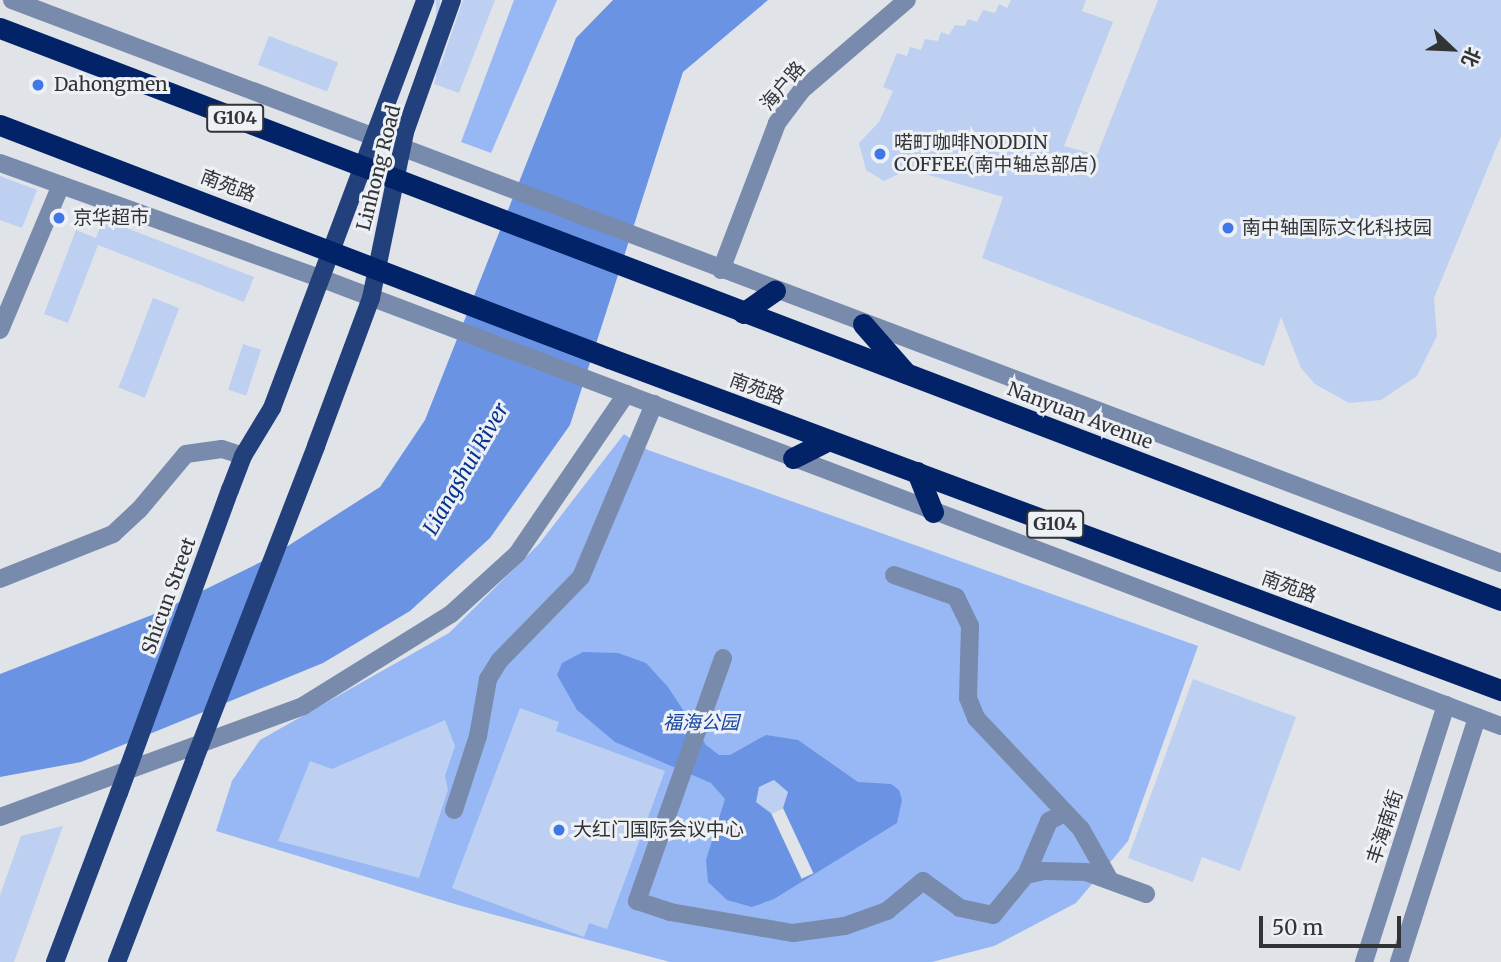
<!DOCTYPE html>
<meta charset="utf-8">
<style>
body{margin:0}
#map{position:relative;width:1501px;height:962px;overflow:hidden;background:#e0e3e8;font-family:Merriweather,"Noto Sans SC",serif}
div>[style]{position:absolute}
.green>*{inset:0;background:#97b8f4}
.water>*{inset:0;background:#6a94e3}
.pier>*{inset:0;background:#e0e3e8;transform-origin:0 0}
.building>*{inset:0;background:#bdd0f1;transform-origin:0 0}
.minor>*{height:18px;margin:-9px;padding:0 9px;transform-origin:9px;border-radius:9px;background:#788bad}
.major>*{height:18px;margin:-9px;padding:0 9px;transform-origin:9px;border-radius:9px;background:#22407c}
.highway>*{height:21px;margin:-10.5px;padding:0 10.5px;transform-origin:10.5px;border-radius:10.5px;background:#032368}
.major-bridge>*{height:18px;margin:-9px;padding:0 9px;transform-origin:9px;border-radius:9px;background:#22407c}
.dots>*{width:19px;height:19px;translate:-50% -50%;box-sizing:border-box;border:4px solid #edf0f5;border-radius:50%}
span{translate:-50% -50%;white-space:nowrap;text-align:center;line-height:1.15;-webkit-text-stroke:6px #edf0f5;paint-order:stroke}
.shield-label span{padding:2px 5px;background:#edf0f5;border:2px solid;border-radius:5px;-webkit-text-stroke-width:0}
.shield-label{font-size:18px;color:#323335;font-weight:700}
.poi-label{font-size:19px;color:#323335}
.left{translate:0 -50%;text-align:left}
.street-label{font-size:19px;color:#323335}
.park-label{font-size:19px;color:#15439e;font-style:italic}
.water-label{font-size:21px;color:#06348e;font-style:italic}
.north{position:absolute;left:1417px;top:14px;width:70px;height:70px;-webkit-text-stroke:5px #edf0f5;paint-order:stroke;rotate:113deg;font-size:19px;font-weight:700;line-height:28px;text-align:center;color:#323335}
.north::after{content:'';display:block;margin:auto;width:24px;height:32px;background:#323335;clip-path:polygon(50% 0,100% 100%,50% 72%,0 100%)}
.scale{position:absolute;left:1259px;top:916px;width:142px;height:32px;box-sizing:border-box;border:4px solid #323335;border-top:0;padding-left:9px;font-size:21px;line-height:24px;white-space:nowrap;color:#323335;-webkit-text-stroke:5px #edf0f5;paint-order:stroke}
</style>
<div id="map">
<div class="green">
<div style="clip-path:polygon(514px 0,557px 0,491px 153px,461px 142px)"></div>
<div style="clip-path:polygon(624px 434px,648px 450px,1198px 646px,1128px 841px,1076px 903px,994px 946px,932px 962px,670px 962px,458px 905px,216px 831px,232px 781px,260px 740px,449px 633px,539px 544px)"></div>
</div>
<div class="water">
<div style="clip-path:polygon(613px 0,768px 0,683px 72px,570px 425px,490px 538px,410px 611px,323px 663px,81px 762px,0 777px,0 674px,157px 613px,269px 558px,380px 487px,425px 420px,576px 38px)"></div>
<div style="clip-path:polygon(583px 652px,618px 653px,646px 663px,668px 687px,706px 745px,719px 755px,730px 755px,766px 735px,798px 740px,858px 782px,891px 784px,899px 790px,902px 800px,897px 823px,774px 899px,752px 907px,727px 900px,708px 882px,706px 860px,725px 799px,711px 783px,615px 742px,577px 710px,557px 675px,562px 663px)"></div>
</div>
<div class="pier">
<div style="left:783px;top:808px;width:72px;height:13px;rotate:65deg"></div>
</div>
<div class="building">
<div style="left:436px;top:0;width:4px;height:79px"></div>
<div style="clip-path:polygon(463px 0,495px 0,459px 93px,434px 84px)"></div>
<div style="clip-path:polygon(1011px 0,1086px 0,1082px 11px,1113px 22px,1064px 146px,1097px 155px,1158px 0,1501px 0,1501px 136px,1434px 298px,1437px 336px,1417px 376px,1381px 400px,1349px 403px,1315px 384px,1301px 368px,1281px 317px,1264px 366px,982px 258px,1003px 197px,909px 169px,884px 181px,866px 170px,859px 143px,879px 122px,893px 91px,883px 87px,897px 53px,907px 56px,910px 47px,921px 50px,925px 39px,938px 41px,941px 32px,949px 35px,955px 25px,965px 26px,968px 19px,977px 22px,983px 10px,995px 13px,999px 4px,1007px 8px)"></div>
<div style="left:269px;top:36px;width:74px;height:31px;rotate:21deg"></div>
<div style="clip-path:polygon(0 176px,37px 190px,22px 228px,0 220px)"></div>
<div style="clip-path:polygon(103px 219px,254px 277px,244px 302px,98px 245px,68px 323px,44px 314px,76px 230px,96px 238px)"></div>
<div style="left:153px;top:298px;width:28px;height:96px;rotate:21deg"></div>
<div style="left:243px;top:344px;width:19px;height:48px;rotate:18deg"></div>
<div style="clip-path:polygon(1193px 679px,1296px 717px,1240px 871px,1202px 857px,1193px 882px,1128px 858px)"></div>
<div style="clip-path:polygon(520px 708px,559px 722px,556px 731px,665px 771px,607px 929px,589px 923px,584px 937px,452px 888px)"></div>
<div style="clip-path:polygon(445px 720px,455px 746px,445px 776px,448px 790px,419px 878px,278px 841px,310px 761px,332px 769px)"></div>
<div style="clip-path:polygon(774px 780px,788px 792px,783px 808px,772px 814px,756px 802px,759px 787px)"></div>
<div style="clip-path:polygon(63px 826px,14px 962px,0 962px,0 895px,21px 836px)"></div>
</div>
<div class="minor">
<div style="left:12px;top:0;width:1592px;rotate:20.71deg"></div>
<div style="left:0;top:163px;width:343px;rotate:19.8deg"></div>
<div style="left:323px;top:279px;width:1260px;rotate:20.78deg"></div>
<div style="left:721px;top:270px;width:157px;rotate:-69.1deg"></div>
<div style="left:777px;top:123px;width:41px;rotate:-52.9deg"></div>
<div style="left:802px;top:90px;width:138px;rotate:-40.6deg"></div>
<div style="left:0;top:330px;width:157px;rotate:-67.2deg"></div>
<div style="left:894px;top:575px;width:66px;rotate:19.5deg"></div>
<div style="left:956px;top:597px;width:32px;rotate:64deg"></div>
<div style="left:970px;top:626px;width:72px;rotate:91.6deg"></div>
<div style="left:968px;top:698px;width:22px;rotate:68deg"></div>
<div style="left:976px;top:718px;width:153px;rotate:46.6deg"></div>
<div style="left:1081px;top:829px;width:55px;rotate:60.6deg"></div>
<div style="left:0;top:579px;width:122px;rotate:-21.7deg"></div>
<div style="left:113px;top:534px;width:35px;rotate:-43deg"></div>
<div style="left:139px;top:510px;width:73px;rotate:-50deg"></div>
<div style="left:186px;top:454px;width:36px;rotate:-8deg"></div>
<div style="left:222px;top:449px;width:22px;rotate:18deg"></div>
<div style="left:723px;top:658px;width:258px;rotate:109.5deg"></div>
<div style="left:637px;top:901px;width:35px;rotate:18deg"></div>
<div style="left:670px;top:912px;width:125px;rotate:9.7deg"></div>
<div style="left:793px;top:933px;width:52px;rotate:-7.7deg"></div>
<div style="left:845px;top:926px;width:45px;rotate:-19.7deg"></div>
<div style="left:887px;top:911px;width:47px;rotate:-39.8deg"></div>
<div style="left:923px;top:881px;width:46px;rotate:36.1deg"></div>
<div style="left:960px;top:908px;width:34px;rotate:12deg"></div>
<div style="left:993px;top:915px;width:52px;rotate:-50.5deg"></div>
<div style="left:1026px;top:875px;width:19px;rotate:-12deg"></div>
<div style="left:1045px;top:871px;width:41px;rotate:1.4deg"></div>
<div style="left:1086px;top:872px;width:64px;rotate:20.1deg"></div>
<div style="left:454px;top:810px;width:78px;rotate:-72deg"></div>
<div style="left:478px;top:736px;width:58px;rotate:-80deg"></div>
<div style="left:488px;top:679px;width:22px;rotate:-58deg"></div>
<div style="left:500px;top:660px;width:116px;rotate:-45.7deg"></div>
<div style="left:581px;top:577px;width:188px;rotate:-67.1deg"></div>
<div style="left:0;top:817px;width:323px;rotate:-20.1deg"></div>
<div style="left:303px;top:706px;width:174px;rotate:-31.9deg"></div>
<div style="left:451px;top:614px;width:89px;rotate:-42.3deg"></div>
<div style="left:517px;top:554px;width:194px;rotate:-55.7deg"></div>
<div style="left:1026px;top:875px;width:59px;rotate:-66.9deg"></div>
<div style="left:1049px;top:821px;width:16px;rotate:-27deg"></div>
<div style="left:1364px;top:962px;width:270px;rotate:-72.3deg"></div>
<div style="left:1399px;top:962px;width:257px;rotate:-72.3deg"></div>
</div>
<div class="major">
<div style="left:316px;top:446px;width:158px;rotate:-69.6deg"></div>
<div style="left:371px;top:298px;width:169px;rotate:-78.4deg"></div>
<div style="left:405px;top:132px;width:140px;rotate:-70.4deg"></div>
<div style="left:230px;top:490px;width:36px;rotate:-69deg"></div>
<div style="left:243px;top:456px;width:56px;rotate:-58.9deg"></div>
<div style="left:272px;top:408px;width:436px;rotate:-69.4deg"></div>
<div style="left:55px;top:962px;width:181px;rotate:-69.3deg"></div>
<div style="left:117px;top:962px;width:215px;rotate:-69deg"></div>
</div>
<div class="highway">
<div style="left:0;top:28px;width:1606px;rotate:20.86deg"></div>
<div style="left:0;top:125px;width:652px;rotate:20.94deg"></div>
<div style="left:609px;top:358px;width:952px;rotate:20.42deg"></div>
<div style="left:743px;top:313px;width:39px;rotate:-35deg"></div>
<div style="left:863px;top:324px;width:65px;rotate:48.7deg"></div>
<div style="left:793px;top:458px;width:40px;rotate:-26.6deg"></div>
<div style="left:917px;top:472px;width:43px;rotate:68.2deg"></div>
</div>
<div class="major-bridge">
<div style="left:194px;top:761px;width:338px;rotate:-68.8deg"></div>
<div style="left:119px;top:793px;width:323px;rotate:-69.9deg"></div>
</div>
<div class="dots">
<div style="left:38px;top:85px;background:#3f77e7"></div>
<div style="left:880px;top:154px;background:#3f77e7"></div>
<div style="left:59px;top:218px;background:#3f77e7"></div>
<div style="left:1228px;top:228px;background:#3f77e7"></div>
<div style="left:559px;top:830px;background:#3f77e7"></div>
</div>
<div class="shield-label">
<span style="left:235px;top:118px">G104</span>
<span style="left:1055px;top:524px">G104</span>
</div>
<div class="poi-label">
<span class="left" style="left:54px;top:85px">Dahongmen</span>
<span class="left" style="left:894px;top:154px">喏町咖啡NODDIN<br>COFFEE(南中轴总部店)</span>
<span class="left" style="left:73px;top:218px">京华超市</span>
<span class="left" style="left:1242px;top:228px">南中轴国际文化科技园</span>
<span class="left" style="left:573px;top:830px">大红门国际会议中心</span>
</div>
<div class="street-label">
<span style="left:783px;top:86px;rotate:-50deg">海户路</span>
<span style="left:379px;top:168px;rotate:-76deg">Linhong Road</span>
<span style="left:228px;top:186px;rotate:21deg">南苑路</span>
<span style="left:757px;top:389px;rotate:20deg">南苑路</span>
<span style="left:1080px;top:416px;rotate:21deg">Nanyuan Avenue</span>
<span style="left:1289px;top:587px;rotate:20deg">南苑路</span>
<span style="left:169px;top:596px;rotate:-70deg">Shicun Street</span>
<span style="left:1385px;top:827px;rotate:-72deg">丰海南街</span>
</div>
<div class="park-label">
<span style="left:701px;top:723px">福海公园</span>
</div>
<div class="water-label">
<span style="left:466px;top:469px;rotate:-60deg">Liangshui River</span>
</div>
<div class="north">北</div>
<div class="scale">50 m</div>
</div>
